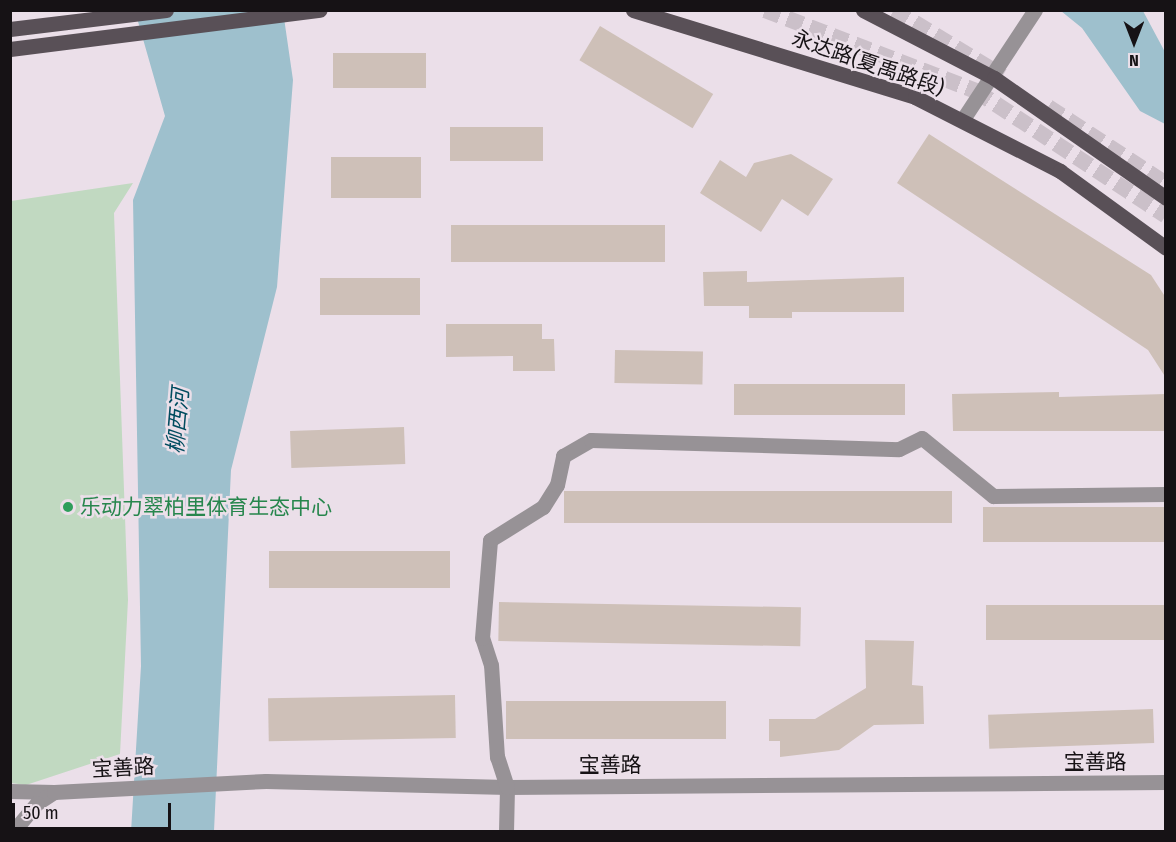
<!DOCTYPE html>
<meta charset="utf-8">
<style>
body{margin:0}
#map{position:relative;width:1176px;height:842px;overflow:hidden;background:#ebdfe9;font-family:"Fira Sans Condensed","Noto Sans SC",sans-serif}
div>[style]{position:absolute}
.green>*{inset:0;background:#c1d9c1}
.water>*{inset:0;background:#9ec0cd}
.building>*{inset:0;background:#cec0b8;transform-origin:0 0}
.trunk-tunnel>*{height:16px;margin-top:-8px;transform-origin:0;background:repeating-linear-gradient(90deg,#cbc0c9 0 16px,transparent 0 24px)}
.minor>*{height:15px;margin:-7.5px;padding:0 7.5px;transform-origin:7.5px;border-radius:7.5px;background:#979296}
.tertiary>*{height:15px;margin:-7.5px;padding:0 7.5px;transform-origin:7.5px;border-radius:7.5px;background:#979296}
.primary>*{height:15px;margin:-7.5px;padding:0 7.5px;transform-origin:7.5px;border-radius:7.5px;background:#595057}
.dots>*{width:16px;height:16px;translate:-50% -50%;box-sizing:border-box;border:3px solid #ebdfe9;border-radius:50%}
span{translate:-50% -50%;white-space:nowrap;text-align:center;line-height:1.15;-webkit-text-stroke:5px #ebdfe9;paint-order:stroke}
.street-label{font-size:21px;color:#161215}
.leisure-label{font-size:21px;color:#27864d}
.left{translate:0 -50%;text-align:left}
.water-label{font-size:22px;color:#004c5f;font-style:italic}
.frame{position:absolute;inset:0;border:12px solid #161215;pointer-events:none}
.north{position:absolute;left:1104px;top:12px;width:60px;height:60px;-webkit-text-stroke:4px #ebdfe9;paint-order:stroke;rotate:180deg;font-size:16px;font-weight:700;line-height:24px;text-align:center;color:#161215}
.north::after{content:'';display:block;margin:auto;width:21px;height:27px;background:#161215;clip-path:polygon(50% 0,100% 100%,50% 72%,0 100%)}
.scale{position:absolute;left:12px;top:803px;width:159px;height:27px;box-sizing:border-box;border:3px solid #161215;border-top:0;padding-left:8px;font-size:18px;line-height:21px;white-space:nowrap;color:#161215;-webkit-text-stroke:4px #ebdfe9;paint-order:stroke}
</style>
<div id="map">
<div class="green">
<div style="clip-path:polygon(133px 183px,114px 213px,128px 600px,120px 754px,26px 785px,11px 783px,11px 201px)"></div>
</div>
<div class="water">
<div style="clip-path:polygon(135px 11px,283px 11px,293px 80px,277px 287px,231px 470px,214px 831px,131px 832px,141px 666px,133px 200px,165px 116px)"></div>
<div style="clip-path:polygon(1061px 11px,1143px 11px,1165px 52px,1165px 124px,1140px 111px,1082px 28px)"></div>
</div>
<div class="building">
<div style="left:600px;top:26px;width:132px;height:40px;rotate:31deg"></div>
<div style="left:333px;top:53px;width:93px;height:35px"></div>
<div style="left:543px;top:127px;width:34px;height:93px;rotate:90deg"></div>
<div style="clip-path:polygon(929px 134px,1151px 275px,1166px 298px,1166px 378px,1148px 350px,897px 183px)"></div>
<div style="clip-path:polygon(791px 154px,833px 179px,808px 216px,782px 199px,761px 232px,700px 193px,720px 160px,746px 177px,754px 163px)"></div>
<div style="left:331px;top:157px;width:90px;height:41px"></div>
<div style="left:665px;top:225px;width:37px;height:214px;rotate:90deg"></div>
<div style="clip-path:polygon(747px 271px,747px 282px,904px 277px,904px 312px,792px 312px,792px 318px,749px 318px,749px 306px,704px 306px,703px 272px)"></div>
<div style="left:420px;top:278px;width:37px;height:100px;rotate:90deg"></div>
<div style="clip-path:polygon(446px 324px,542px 324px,542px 339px,554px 339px,555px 371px,513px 371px,513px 356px,446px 357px)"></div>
<div style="left:615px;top:350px;width:88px;height:33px;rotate:1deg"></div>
<div style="left:734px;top:384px;width:171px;height:31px"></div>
<div style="clip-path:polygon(1059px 392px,1059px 397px,1166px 394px,1166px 431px,953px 431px,952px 394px)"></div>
<div style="left:404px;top:427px;width:37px;height:114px;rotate:88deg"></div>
<div style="left:952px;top:491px;width:32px;height:388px;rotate:90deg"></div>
<div style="left:1166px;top:507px;width:35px;height:183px;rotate:90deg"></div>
<div style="left:450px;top:551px;width:37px;height:181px;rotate:90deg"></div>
<div style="left:499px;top:602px;width:302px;height:39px;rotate:1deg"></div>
<div style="left:1166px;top:605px;width:35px;height:180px;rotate:90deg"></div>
<div style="clip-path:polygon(865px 640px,914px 641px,912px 685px,923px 686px,924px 724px,874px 725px,839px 750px,780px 757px,780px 741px,769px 741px,769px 719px,815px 719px,866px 688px)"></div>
<div style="left:455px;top:695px;width:43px;height:187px;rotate:89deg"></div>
<div style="left:506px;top:701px;width:220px;height:38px"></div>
<div style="left:1153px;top:709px;width:34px;height:165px;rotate:88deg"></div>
</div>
<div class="trunk-tunnel">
<div style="left:765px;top:10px;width:226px;rotate:21deg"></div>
<div style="left:976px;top:91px;width:227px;rotate:33.3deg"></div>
<div style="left:894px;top:10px;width:127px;rotate:31.4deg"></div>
<div style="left:1048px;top:107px;width:141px;rotate:33.1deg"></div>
</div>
<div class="minor">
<div style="left:10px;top:791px;width:44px;rotate:1.3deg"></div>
<div style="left:54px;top:792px;width:20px;rotate:147deg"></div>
<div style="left:37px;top:803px;width:38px;rotate:130deg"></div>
<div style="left:54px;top:792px;width:212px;rotate:-3deg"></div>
<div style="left:266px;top:781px;width:241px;rotate:1.4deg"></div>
<div style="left:507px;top:787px;width:659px;rotate:-0.43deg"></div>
<div style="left:506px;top:832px;width:45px;rotate:-88.7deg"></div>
<div style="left:507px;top:787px;width:32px;rotate:-108deg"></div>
<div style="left:497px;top:757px;width:92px;rotate:-93.7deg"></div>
<div style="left:491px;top:665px;width:28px;rotate:-108deg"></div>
<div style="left:482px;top:638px;width:98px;rotate:-85.3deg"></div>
<div style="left:490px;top:540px;width:62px;rotate:-31.9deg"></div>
<div style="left:543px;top:507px;width:26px;rotate:-58deg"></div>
<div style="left:557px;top:485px;width:30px;rotate:-78deg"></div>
<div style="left:563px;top:456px;width:32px;rotate:-30deg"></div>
<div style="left:591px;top:440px;width:308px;rotate:1.7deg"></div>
<div style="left:899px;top:449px;width:25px;rotate:-26deg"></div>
<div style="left:922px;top:438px;width:92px;rotate:39.2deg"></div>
<div style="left:993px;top:496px;width:173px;rotate:-0.7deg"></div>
</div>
<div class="tertiary">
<div style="left:963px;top:119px;width:131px;rotate:-56.6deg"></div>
</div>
<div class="primary">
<div style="left:633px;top:10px;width:295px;rotate:17.1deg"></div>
<div style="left:915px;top:97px;width:163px;rotate:27deg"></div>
<div style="left:1060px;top:171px;width:131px;rotate:36deg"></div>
<div style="left:863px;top:10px;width:148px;rotate:27.4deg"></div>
<div style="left:994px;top:78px;width:210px;rotate:34.9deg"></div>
<div style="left:10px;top:29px;width:157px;rotate:-6.9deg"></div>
<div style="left:10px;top:49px;width:312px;rotate:-7.2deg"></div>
</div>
<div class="dots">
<div style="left:68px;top:507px;background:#2e9e5b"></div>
</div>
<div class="street-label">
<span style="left:868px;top:63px;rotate:19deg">永达路(夏禹路段)</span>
<span style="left:1095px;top:762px">宝善路</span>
<span style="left:610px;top:765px">宝善路</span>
<span style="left:123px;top:768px;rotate:-3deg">宝善路</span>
</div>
<div class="leisure-label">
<span class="left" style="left:80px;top:507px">乐动力翠柏里体育生态中心</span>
</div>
<div class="water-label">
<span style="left:178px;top:421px;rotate:-85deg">柳西河</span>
</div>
<div class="frame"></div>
<div class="north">N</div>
<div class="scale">50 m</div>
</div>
